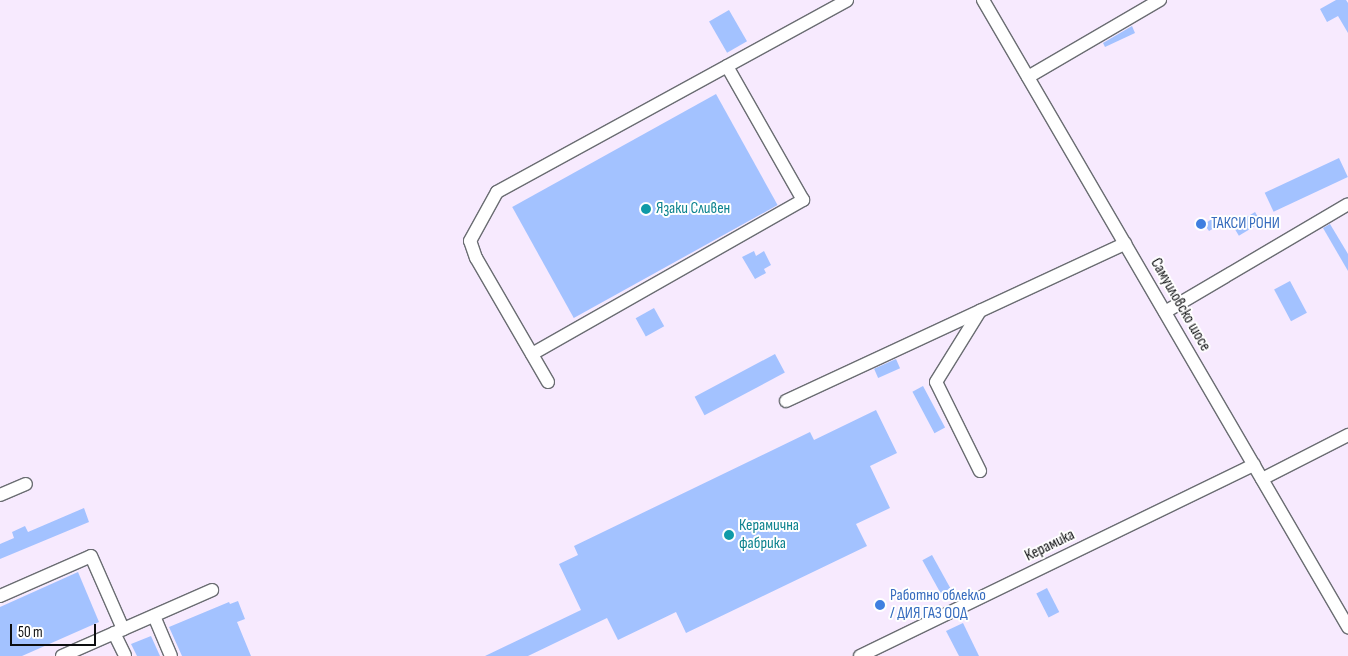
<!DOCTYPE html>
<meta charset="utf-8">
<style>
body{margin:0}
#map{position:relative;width:1348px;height:656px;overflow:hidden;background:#f7f9fe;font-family:"Sofia Sans Condensed",sans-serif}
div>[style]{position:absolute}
.industrial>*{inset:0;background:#f7eafe;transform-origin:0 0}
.building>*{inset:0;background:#a3c2ff;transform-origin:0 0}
.roads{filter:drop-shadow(1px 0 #6a6d72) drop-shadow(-1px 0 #6a6d72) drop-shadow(0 1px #6a6d72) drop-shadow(0 -1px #6a6d72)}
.minor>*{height:12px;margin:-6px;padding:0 6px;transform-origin:6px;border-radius:6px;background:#fff}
.dots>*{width:14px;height:14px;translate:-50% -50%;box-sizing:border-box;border:2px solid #fff;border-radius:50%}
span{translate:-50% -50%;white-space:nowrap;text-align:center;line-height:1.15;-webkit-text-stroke:4px #fff;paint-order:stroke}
.culture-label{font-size:16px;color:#0d838f}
.left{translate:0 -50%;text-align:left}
.shop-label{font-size:16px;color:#366cbe}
.street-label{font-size:16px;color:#0d0e10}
.scale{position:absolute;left:10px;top:624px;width:86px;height:22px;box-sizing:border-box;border:2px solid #0d0e10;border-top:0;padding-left:6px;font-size:15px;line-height:18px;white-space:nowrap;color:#0d0e10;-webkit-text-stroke:4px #fff;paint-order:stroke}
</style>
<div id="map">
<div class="industrial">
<div style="left:0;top:0;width:1348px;height:656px"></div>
</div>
<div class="building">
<div style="clip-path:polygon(1336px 0,1346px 0,1348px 3px,1348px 33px,1338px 16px,1327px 22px,1320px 9px)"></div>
<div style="left:729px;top:10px;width:36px;height:23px;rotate:60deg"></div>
<div style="clip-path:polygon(1132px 26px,1135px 33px,1105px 47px,1103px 43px)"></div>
<div style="left:716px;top:94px;width:127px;height:233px;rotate:61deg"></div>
<div style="left:1339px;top:158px;width:21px;height:82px;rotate:65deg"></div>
<div style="left:1255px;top:212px;width:12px;height:26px;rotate:59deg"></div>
<div style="clip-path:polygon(1212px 219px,1216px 227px,1209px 231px,1204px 224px)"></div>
<div style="clip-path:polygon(1330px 224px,1348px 254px,1348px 271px,1323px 228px)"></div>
<div style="clip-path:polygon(754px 251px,756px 256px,764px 251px,771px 265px,764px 269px,766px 273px,755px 279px,742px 257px)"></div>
<div style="left:1290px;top:281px;width:36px;height:18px;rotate:62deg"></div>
<div style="left:654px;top:308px;width:21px;height:21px;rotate:61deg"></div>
<div style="left:775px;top:354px;width:21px;height:91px;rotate:62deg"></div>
<div style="left:896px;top:359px;width:10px;height:24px;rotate:66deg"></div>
<div style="left:923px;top:386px;width:47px;height:12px;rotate:62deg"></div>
<div style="clip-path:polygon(876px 410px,897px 453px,870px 466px,890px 508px,856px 524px,867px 546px,686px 633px,676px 612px,618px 640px,607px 618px,528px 656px,485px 656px,581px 610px,559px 564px,578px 555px,574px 546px,810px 432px,814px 440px)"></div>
<div style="clip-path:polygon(84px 508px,89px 522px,0 559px,0 544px,14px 538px,12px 532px,25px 526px,28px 532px)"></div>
<div style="left:932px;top:555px;width:38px;height:11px;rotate:61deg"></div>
<div style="clip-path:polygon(78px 572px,99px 622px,22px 656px,0 656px,0 607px)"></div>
<div style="left:1047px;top:588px;width:27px;height:12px;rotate:63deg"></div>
<div style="clip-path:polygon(238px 601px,245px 619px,237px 622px,251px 656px,182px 656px,169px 627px,229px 602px,230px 604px)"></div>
<div style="clip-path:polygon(963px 623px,979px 656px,959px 656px,946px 631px)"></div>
<div style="clip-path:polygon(151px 636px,160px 656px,137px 656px,131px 644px)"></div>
</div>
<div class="roads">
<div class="minor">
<div style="left:983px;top:0;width:726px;rotate:59.79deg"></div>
<div style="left:1028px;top:77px;width:153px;rotate:-30.3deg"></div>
<div style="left:1165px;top:312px;width:212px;rotate:-30.5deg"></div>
<div style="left:532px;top:354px;width:312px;rotate:-29.6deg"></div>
<div style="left:803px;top:200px;width:154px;rotate:-119.6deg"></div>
<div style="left:548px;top:382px;width:143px;rotate:-120.1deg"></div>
<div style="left:476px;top:258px;width:18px;rotate:-109deg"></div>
<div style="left:470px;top:241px;width:56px;rotate:-61.1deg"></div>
<div style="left:497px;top:192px;width:399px;rotate:-28.7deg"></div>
<div style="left:786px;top:401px;width:374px;rotate:-24.9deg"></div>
<div style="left:980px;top:471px;width:99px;rotate:-116.3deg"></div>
<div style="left:936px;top:382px;width:84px;rotate:-58.2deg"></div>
<div style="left:1262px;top:479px;width:97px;rotate:-27.1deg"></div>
<div style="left:0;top:495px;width:28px;rotate:-23deg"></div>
<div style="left:0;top:596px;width:99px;rotate:-23.7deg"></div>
<div style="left:91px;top:556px;width:80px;rotate:66.3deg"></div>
<div style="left:154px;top:616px;width:43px;rotate:67deg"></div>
<div style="left:114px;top:633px;width:25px;rotate:64deg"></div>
<div style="left:62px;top:656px;width:164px;rotate:-23.7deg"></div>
<div style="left:860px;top:656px;width:438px;rotate:-25.9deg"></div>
</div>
</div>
<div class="dots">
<div style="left:646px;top:209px;background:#0f9aa8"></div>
<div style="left:1201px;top:224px;background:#3f7fe0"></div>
<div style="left:729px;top:535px;background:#0f9aa8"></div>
<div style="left:880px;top:605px;background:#3f7fe0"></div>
</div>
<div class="culture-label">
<span class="left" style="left:656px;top:209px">Язаки Сливен</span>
<span class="left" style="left:739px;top:535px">Керамична<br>фабрика</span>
</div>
<div class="shop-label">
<span class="left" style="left:1211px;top:224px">ТАКСИ РОНИ</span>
<span class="left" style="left:890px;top:605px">Работно облекло<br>/ ДИЯ ГАЗ ООД</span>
</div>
<div class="street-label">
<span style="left:1180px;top:305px;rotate:60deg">Самуиловско шосе</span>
<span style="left:1050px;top:546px;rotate:-26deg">Керамика</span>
</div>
<div class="scale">50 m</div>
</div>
